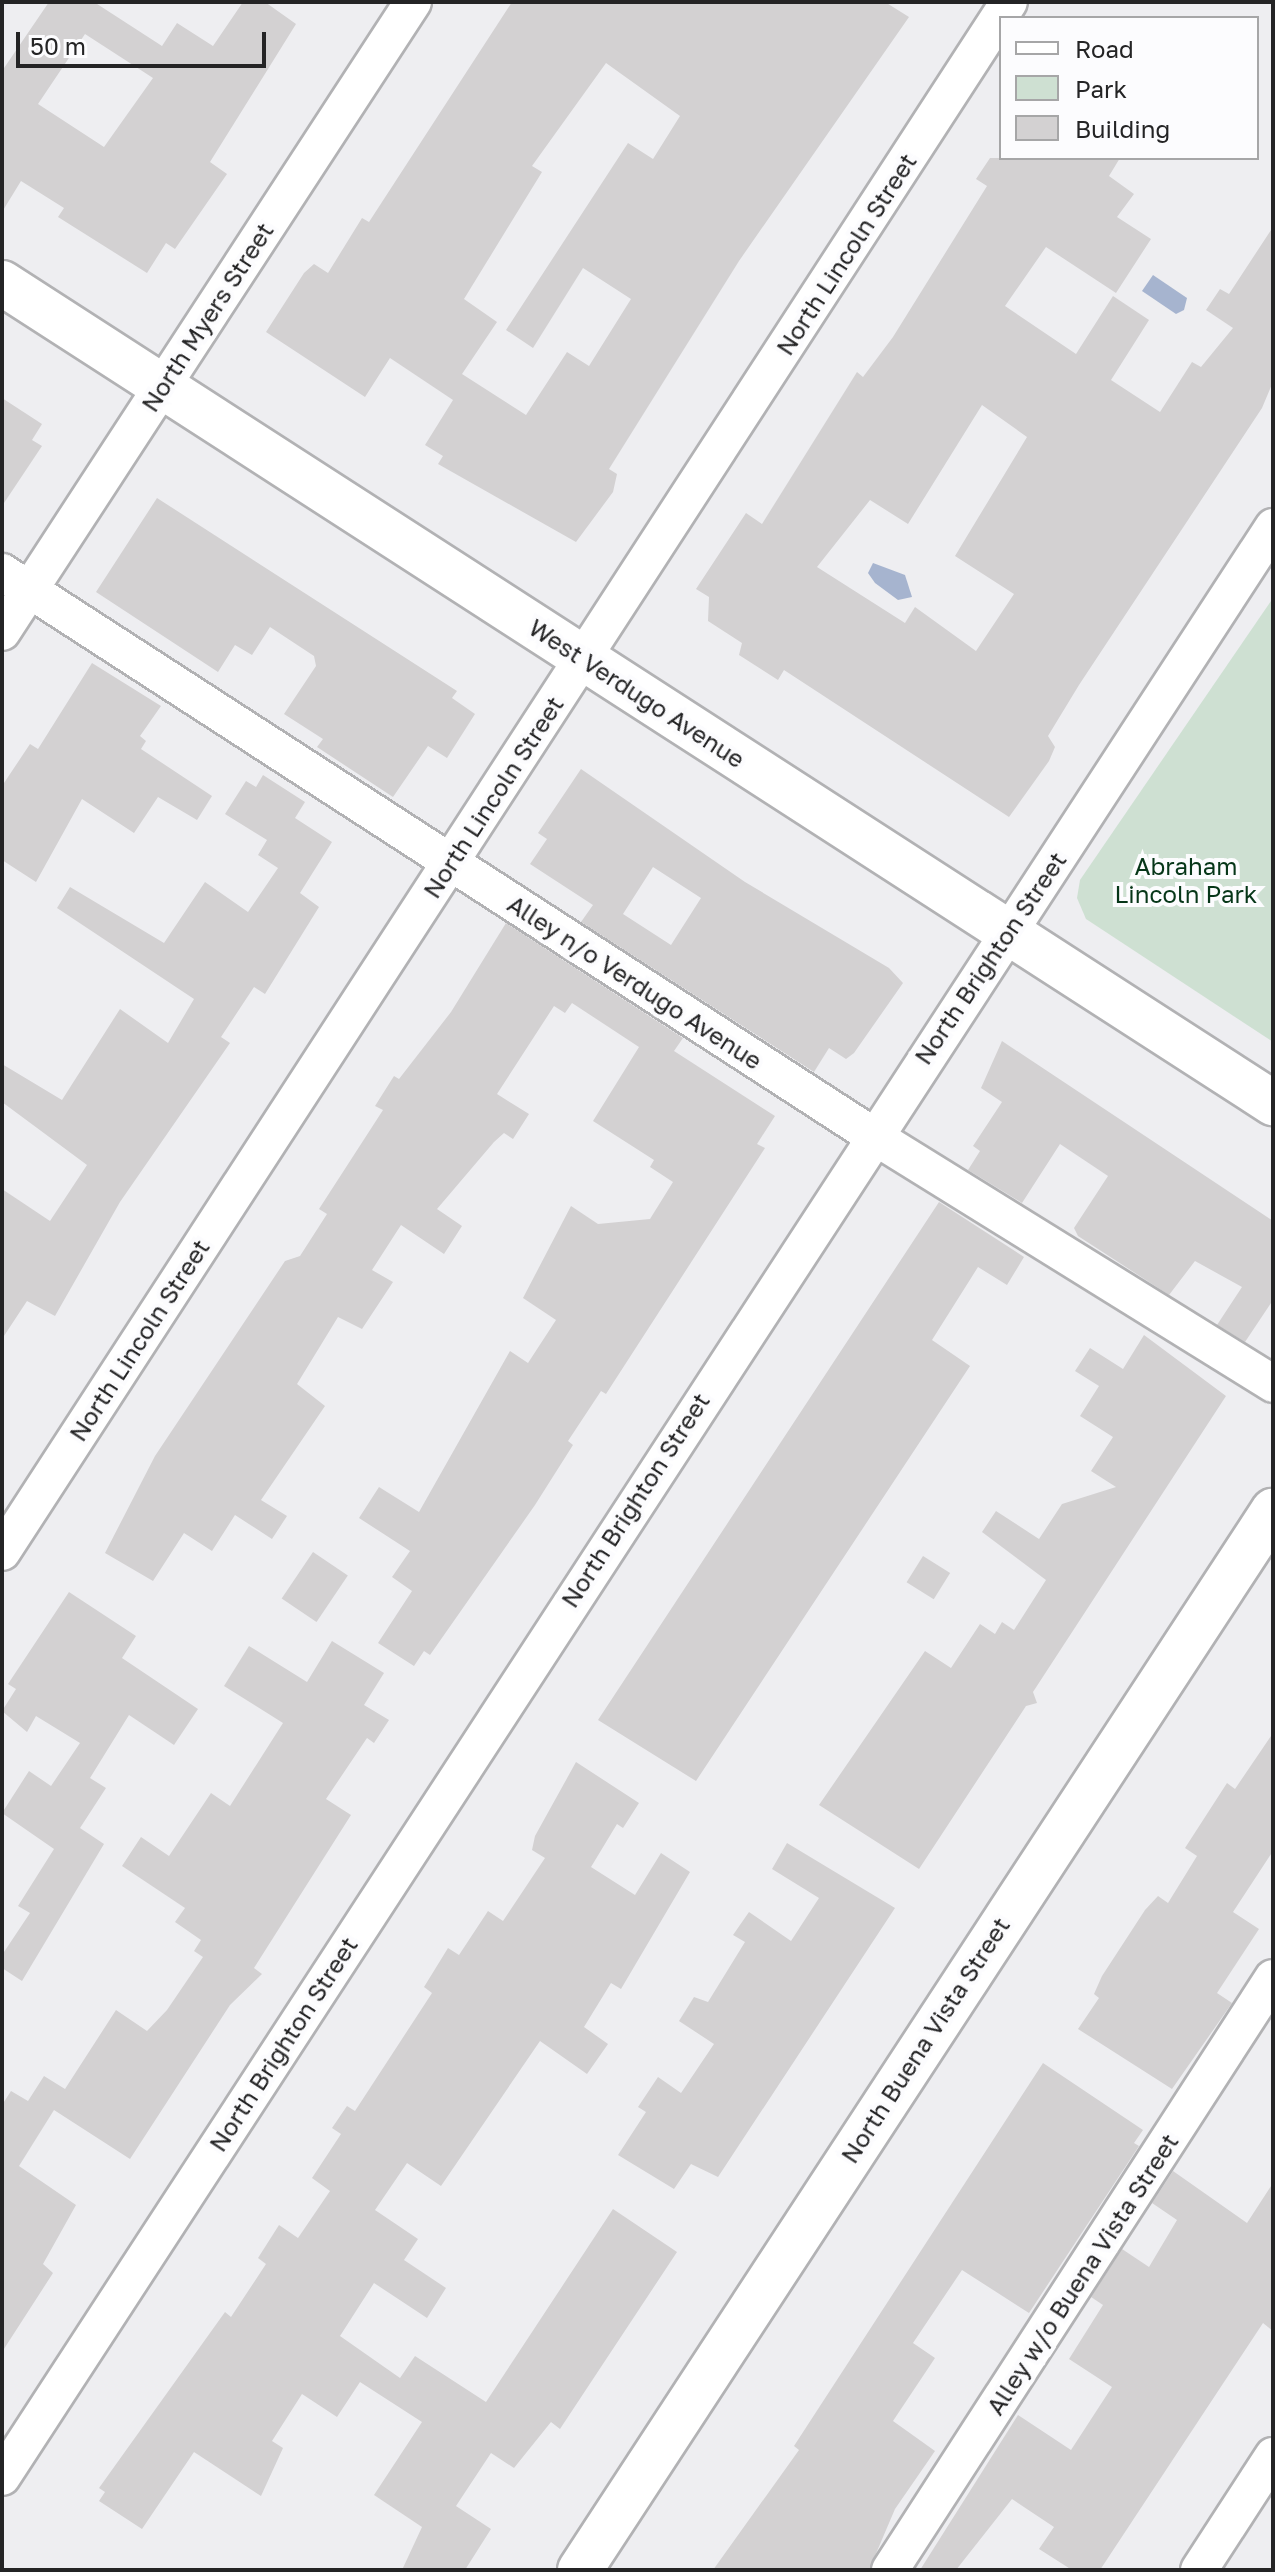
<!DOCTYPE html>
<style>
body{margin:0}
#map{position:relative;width:1275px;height:2572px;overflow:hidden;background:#eeeef1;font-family:"Golos Text",sans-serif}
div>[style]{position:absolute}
.green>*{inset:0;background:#cee0d2}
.water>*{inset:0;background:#a6b4cf}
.building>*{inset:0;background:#d3d1d2;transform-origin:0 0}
.roads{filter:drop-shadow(2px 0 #b2b2b4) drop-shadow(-2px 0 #b2b2b4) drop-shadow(0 2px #b2b2b4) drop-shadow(0 -2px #b2b2b4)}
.minor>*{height:36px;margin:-18px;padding:0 18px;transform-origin:18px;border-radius:18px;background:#fff}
.major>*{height:44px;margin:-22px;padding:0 22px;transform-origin:22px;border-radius:22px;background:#fff}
span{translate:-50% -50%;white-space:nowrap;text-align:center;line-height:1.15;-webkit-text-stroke:8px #fcfcfe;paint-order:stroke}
.street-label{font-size:24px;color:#242425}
.park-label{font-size:24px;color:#063618}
.frame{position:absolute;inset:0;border:4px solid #242425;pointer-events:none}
.legend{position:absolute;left:999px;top:16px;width:260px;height:144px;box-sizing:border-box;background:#fcfcfe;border:2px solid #a6a6a7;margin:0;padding:10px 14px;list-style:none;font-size:24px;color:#242425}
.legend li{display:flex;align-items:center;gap:16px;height:40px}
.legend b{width:40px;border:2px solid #a6a6a7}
.scale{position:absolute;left:16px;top:32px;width:250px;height:36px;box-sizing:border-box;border:4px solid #242425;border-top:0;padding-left:10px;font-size:24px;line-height:28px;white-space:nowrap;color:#242425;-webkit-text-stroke:6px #fcfcfe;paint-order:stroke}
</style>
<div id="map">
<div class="green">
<div style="clip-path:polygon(1273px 598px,1273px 1042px,1086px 919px,1077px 898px,1080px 880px)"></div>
</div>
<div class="water">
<div style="clip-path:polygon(1153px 275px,1187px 298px,1184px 310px,1176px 314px,1142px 291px)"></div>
<div style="clip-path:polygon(873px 563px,905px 575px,912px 597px,898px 600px,875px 583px,868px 573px)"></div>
</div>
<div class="building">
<div style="clip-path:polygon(evenodd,49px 2px,94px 2px,162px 46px,177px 23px,213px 46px,243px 2px,265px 2px,296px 24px,210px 162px,227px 174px,175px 249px,166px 243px,147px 273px,58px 217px,64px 208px,21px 181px,2px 212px,2px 71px,49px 2px,85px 34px,153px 78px,104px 147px,38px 104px,85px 34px)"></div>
<div style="clip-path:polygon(evenodd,512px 2px,885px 2px,909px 17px,739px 261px,609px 469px,617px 474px,613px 492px,576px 542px,438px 464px,443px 456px,425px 445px,453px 400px,390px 358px,365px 397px,266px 332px,304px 273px,314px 264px,328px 273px,362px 218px,369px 222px,512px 2px,606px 63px,680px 116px,653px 159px,628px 143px,506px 330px,533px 348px,583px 268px,631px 299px,589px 366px,567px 352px,526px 415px,462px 374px,497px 322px,464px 299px,542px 172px,532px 166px,606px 63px)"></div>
<div style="clip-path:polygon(evenodd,990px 158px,1120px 158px,1109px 176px,1134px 194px,1117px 217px,1151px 239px,1116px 293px,1046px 247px,1005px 306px,1076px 354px,1113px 296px,1149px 320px,1111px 380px,1160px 412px,1192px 362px,1201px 367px,1233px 328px,1206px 310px,1220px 289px,1229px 294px,1273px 227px,1273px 382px,1262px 408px,1079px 685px,1048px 736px,1055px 747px,1049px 761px,1009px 817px,784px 670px,778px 680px,739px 655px,742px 643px,708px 621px,709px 597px,696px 589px,746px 513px,762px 524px,857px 372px,863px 377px,893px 337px,987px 186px,976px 179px,990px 158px,982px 405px,1027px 437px,955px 556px,1014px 594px,976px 651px,915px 607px,905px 623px,817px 567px,870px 500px,908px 524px,982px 405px)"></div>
<div style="clip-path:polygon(2px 398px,42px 424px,32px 440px,42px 446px,2px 506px)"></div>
<div style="clip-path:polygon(157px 498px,457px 691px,452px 698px,475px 714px,447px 758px,428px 746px,393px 797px,317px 747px,323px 739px,284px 714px,316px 666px,314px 656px,270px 627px,252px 655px,235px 645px,218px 672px,96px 592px)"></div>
<div style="clip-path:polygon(92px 663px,161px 706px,140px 736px,146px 741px,141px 749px,212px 796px,197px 820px,158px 797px,134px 833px,82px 799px,36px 882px,2px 860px,2px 786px,30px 744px,38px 749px)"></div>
<div style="clip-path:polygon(evenodd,581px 769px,745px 882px,889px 968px,903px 983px,854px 1053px,846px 1059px,829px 1048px,814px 1072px,581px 922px,593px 905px,530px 864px,547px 839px,538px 833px,581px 769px,653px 867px,701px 898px,671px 945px,623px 914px,653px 867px)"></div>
<div style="clip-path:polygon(263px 775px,305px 802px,295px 818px,332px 842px,300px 893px,319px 907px,265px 994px,254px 987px,221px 1037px,230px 1043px,120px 1202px,55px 1316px,27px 1301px,2px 1339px,2px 1189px,50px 1221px,87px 1165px,2px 1102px,2px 1064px,62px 1100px,120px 1009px,168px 1043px,194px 999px,57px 908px,70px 887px,164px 943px,205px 882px,248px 912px,278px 868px,258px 855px,267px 840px,225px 814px,246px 781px,256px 787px)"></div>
<div style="clip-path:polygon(506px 923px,683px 1038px,674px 1051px,775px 1116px,757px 1144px,765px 1148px,606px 1394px,601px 1391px,568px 1441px,573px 1445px,535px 1505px,430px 1655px,424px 1651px,414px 1666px,378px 1643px,412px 1591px,392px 1577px,410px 1551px,359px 1518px,379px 1487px,419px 1512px,510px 1351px,528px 1363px,556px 1320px,523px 1298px,571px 1206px,598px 1224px,650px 1219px,673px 1182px,650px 1167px,654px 1160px,593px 1121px,639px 1047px,572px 1003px,565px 1013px,554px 1006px,497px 1094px,529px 1114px,513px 1139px,504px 1133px,494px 1142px,437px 1209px,462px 1226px,444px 1254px,401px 1225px,372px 1270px,393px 1282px,362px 1329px,338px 1317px,297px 1384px,325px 1406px,261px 1500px,287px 1516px,272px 1539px,235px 1515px,212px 1551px,184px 1533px,153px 1581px,105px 1553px,155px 1456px,285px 1261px,300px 1256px,327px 1214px,319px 1209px,383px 1110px,375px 1106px,394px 1076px,399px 1079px,451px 1012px)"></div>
<div style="clip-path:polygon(1002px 1041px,1273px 1221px,1273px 1300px,1245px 1342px,1217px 1325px,1242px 1287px,1195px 1261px,1169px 1295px,1078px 1236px,1074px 1228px,1108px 1176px,1060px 1144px,1022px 1203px,968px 1170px,980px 1151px,973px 1146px,1002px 1102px,981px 1088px)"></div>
<div style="clip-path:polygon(939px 1202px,1024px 1257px,1007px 1285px,978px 1267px,932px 1340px,970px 1366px,696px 1781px,598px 1720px)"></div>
<div style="clip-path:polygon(1144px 1335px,1226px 1396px,1033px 1692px,1037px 1703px,1026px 1706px,919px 1869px,819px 1805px,925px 1651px,951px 1668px,980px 1624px,995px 1634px,1002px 1622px,1014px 1630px,1046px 1580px,982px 1532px,996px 1511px,1039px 1539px,1062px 1504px,1116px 1487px,1091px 1471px,1113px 1437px,1080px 1416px,1099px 1386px,1075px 1371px,1090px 1348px,1123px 1369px)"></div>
<div style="left:313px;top:1552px;width:42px;height:56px;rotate:34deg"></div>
<div style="left:923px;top:1556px;width:32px;height:31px;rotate:32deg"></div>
<div style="clip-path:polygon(69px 1592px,136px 1636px,122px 1658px,198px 1709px,174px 1745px,129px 1715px,90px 1778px,106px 1788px,80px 1828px,104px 1844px,22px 1981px,2px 1968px,2px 1955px,30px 1913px,18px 1906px,54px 1849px,2px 1813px,29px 1771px,51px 1786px,80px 1743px,36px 1716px,27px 1732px,2px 1711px,16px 1689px,8px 1684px)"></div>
<div style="clip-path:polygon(332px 1641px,384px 1673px,364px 1705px,389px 1720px,374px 1743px,367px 1738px,326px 1799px,351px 1815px,254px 1968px,262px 1974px,230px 2005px,130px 2159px,54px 2110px,19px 2166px,76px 2205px,43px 2264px,53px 2273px,2px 2352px,2px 2105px,11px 2091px,28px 2101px,44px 2076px,65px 2089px,116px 2010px,147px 2031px,167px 2010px,203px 1957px,194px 1951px,201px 1940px,175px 1922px,185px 1908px,122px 1866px,141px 1837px,169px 1856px,211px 1793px,230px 1806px,283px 1723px,224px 1686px,249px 1646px,307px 1682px)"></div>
<div style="clip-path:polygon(1273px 1733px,1273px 1851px,1233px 1912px,1259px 1929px,1217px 1993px,1232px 2003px,1172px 2089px,1078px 2029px,1099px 1998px,1094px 1994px,1102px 1976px,1145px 1910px,1158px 1896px,1168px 1903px,1197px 1856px,1185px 1848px,1227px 1783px,1235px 1789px)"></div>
<div style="clip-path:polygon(576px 1762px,639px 1803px,623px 1828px,617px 1824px,591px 1867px,635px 1895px,661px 1853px,690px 1872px,621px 1989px,611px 1983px,584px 2027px,608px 2044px,587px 2074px,540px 2041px,441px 2186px,407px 2163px,375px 2210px,418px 2239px,404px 2260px,446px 2288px,427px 2318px,374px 2283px,340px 2336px,400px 2378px,415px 2356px,486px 2402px,613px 2209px,677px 2252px,560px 2429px,551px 2422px,514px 2468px,491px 2453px,456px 2506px,491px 2529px,465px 2570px,402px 2570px,422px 2527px,374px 2495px,422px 2422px,360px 2382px,337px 2417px,302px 2394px,272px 2441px,283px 2448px,261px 2496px,194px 2452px,142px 2529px,99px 2501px,105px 2492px,99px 2488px,225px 2312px,231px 2317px,266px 2264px,258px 2258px,279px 2225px,298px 2238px,330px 2191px,312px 2178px,341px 2134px,332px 2128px,347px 2106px,355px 2111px,432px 1993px,424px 1987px,448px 1948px,459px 1955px,488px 1911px,503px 1921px,545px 1858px,532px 1850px,535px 1836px)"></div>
<div style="clip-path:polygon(787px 1843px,895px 1908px,718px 2177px,691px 2164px,674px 2189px,618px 2155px,646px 2112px,638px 2107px,658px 2077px,681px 2093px,714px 2044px,679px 2021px,694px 1997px,708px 2002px,745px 1942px,733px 1935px,749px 1912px,791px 1941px,819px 1898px,772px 1869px)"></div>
<div style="clip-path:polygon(1043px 2063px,1143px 2130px,1134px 2143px,1139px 2146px,1029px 2313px,962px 2270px,913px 2343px,935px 2358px,893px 2421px,935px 2451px,895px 2509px,869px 2570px,713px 2570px,799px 2450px,794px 2446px)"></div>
<div style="clip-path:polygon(1173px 2171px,1247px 2223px,1273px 2183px,1273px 2331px,1263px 2323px,1100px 2570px,1072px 2570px,1039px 2549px,1054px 2527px,1012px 2499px,956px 2570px,920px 2570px,1018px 2415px,1071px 2450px,1112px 2387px,1069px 2359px,1103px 2305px,1091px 2297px,1122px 2249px,1149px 2267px,1177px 2220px,1152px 2203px)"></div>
</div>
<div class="roads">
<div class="minor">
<div style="left:2px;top:572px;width:1036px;rotate:32.91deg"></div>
<div style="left:872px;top:1135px;width:472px;rotate:31.8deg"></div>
<div style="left:2px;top:632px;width:752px;rotate:-56.88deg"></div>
<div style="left:2px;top:1552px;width:1848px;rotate:-56.99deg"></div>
<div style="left:2px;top:2477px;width:2328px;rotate:-56.9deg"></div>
<div style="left:890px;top:2570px;width:705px;rotate:-57.1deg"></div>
<div style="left:1199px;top:2570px;width:136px;rotate:-57deg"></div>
</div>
<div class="major">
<div style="left:2px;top:283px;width:1513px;rotate:32.83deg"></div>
<div style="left:580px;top:2570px;width:1266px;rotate:-56.8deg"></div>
</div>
</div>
<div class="street-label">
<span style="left:846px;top:254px;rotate:-57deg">North Lincoln Street</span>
<span style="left:207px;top:317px;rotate:-57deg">North Myers Street</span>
<span style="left:637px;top:693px;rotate:33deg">West Verdugo Avenue</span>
<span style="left:493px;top:797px;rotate:-57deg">North Lincoln Street</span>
<span style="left:990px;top:958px;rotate:-56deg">North Brighton Street</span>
<span style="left:635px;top:982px;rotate:33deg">Alley n/o Verdugo Avenue</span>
<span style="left:139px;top:1340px;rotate:-57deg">North Lincoln Street</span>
<span style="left:635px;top:1500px;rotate:-57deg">North Brighton Street</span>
<span style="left:925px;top:2040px;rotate:-57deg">North Buena Vista Street</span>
<span style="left:283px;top:2044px;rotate:-57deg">North Brighton Street</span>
<span style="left:1082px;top:2274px;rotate:-57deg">Alley w/o Buena Vista Street</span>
</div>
<div class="park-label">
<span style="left:1186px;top:880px">Abraham<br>Lincoln Park</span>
</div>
<div class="frame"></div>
<ul class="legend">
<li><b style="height:10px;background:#fff"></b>Road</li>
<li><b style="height:22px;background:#cee0d2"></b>Park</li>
<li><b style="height:22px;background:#d3d1d2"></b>Building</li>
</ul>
<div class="scale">50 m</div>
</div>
